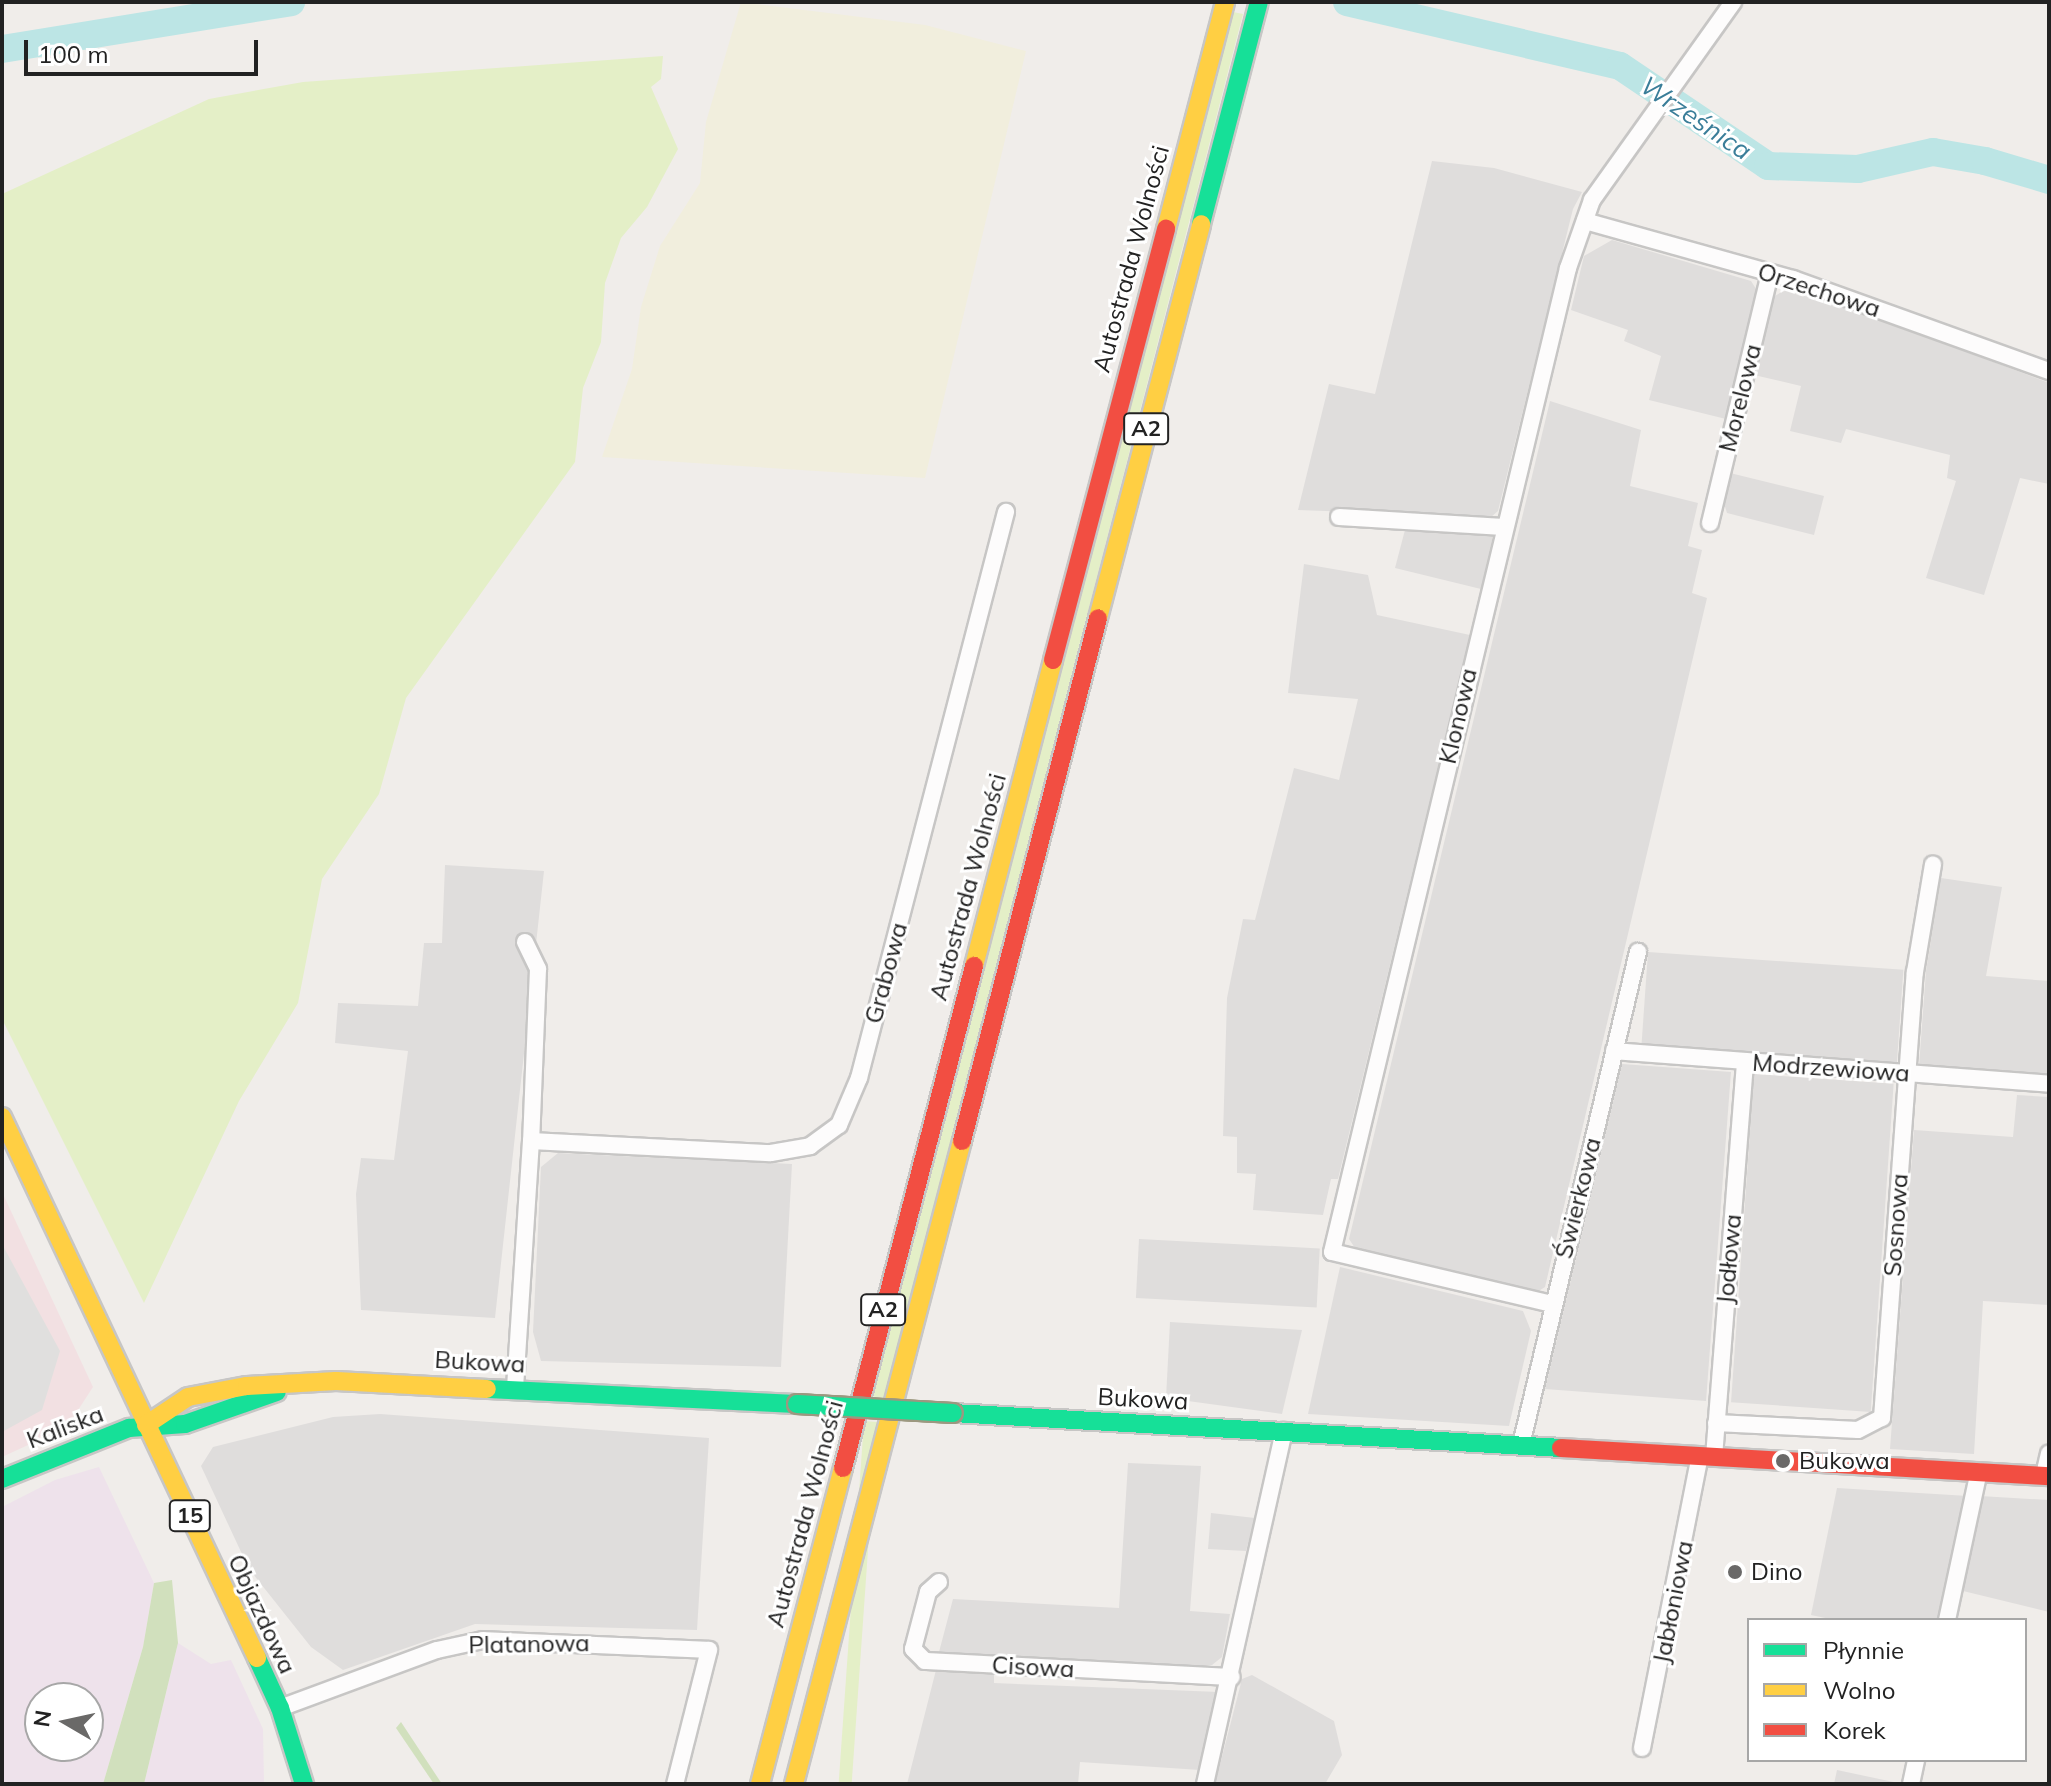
<!DOCTYPE html>
<meta charset="utf-8">
<style>
body{margin:0}
#map{position:relative;width:2051px;height:1786px;overflow:hidden;background:#f0edea;font-family:Mulish,sans-serif}
div>[style]{position:absolute}
.residential>*{inset:0;background:#dfdddc;transform-origin:0 0}
.commercial>*{inset:0;background:#f2e0e2}
.industrial>*{inset:0;background:#eee2eb}
.farmland>*{inset:0;background:#f1eedd}
.grass>*{inset:0;background:#e4efc7;transform-origin:0 0}
.forest>*{inset:0;background:#d1e0bd}
.parking>*{inset:0;background:#e0dfde}
.river>*{height:28px;margin:-14px;padding:0 14px;transform-origin:14px;border-radius:14px;background:#bce5e5}
.roads{filter:drop-shadow(2px 0 #c7c6c5) drop-shadow(-2px 0 #c7c6c5) drop-shadow(0 2px #c7c6c5) drop-shadow(0 -2px #c7c6c5)}
.street>*{height:16px;margin:-8px;padding:0 8px;transform-origin:8px;border-radius:8px;background:#fdfcfc}
.fast>*{height:18px;margin:-9px;padding:0 9px;transform-origin:9px;border-radius:9px;background:#16e098}
.slow>*{height:18px;margin:-9px;padding:0 9px;transform-origin:9px;border-radius:9px;background:#ffcf43}
.jam>*{height:18px;margin:-9px;padding:0 9px;transform-origin:9px;border-radius:9px;background:#f24e42}
.bridges{filter:drop-shadow(2px 0 #9c9880) drop-shadow(-2px 0 #9c9880) drop-shadow(0 2px #9c9880) drop-shadow(0 -2px #9c9880)}
.fast-bridge>*{height:18px;margin:-9px;padding:0 9px;transform-origin:9px;border-radius:9px;background:#16e098}
.dots>*{width:22px;height:22px;translate:-50% -50%;box-sizing:border-box;border:4px solid #fff;border-radius:50%}
span{translate:-50% -50%;white-space:nowrap;text-align:center;line-height:1.15;-webkit-text-stroke:6px #fff;paint-order:stroke}
.shield-label span{padding:2px 6px;background:#fff;border:2px solid;border-radius:6px;-webkit-text-stroke-width:0}
.shield-label{font-size:22px;color:#222;font-weight:700}
.street-label{font-size:24px;color:#222}
.poi-label{font-size:24px;color:#222}
.left{translate:0 -50%;text-align:left}
.water-label{font-size:26px;color:#3a7e99;font-style:italic}
.frame{position:absolute;inset:0;border:4px solid #222;pointer-events:none}
.legend{position:absolute;left:1747px;top:1618px;width:280px;height:144px;box-sizing:border-box;background:#fff;border:2px solid #a7a7a7;margin:0;padding:10px 14px;list-style:none;font-size:24px;color:#222}
.legend li{display:flex;align-items:center;gap:16px;height:40px}
.legend b{width:40px;border:2px solid #a7a7a7}
.north{position:absolute;left:24px;top:1682px;width:80px;height:80px;box-sizing:border-box;background:#fff;border:2px solid #a7a7a7;border-radius:50%;rotate:279deg;font-size:22px;font-weight:700;line-height:32px;text-align:center;color:#222}
.north::after{content:'';display:block;margin:auto;width:28px;height:36px;background:#6a6968;clip-path:polygon(50% 0,100% 100%,50% 72%,0 100%)}
.scale{position:absolute;left:24px;top:40px;width:234px;height:36px;box-sizing:border-box;border:4px solid #222;border-top:0;padding-left:10px;font-size:24px;line-height:28px;white-space:nowrap;color:#222;-webkit-text-stroke:6px #fff;paint-order:stroke}
</style>
<div id="map">
<div class="residential">
<div style="clip-path:polygon(1432px 161px,1494px 168px,1582px 192px,1573px 209px,1498px 511px,1491px 517px,1298px 510px,1329px 384px,1375px 394px)"></div>
<div style="clip-path:polygon(1612px 240px,1751px 281px,1758px 292px,1726px 419px,1649px 400px,1661px 356px,1624px 341px,1628px 330px,1571px 310px,1584px 256px)"></div>
<div style="clip-path:polygon(1785px 290px,1872px 316px,2049px 383px,2049px 484px,2020px 478px,1984px 595px,1926px 578px,1956px 481px,1947px 478px,1950px 455px,1846px 429px,1841px 443px,1790px 431px,1801px 386px,1754px 375px,1773px 297px)"></div>
<div style="clip-path:polygon(1550px 401px,1641px 430px,1630px 486px,1698px 503px,1688px 546px,1702px 550px,1692px 593px,1707px 598px,1545px 1287px,1537px 1292px,1355px 1248px,1349px 1239px)"></div>
<div style="clip-path:polygon(1730px 473px,1824px 496px,1814px 535px,1727px 513px,1723px 500px)"></div>
<div style="clip-path:polygon(1406px 526px,1494px 532px,1481px 589px,1395px 568px)"></div>
<div style="clip-path:polygon(1304px 564px,1368px 575px,1377px 615px,1470px 635px,1338px 1179px,1331px 1179px,1323px 1215px,1253px 1210px,1256px 1174px,1237px 1173px,1237px 1137px,1223px 1136px,1227px 998px,1243px 919px,1255px 920px,1294px 768px,1339px 780px,1358px 699px,1288px 693px)"></div>
<div style="clip-path:polygon(445px 865px,544px 871px,495px 1318px,361px 1310px,356px 1194px,361px 1158px,394px 1160px,408px 1051px,335px 1043px,338px 1003px,418px 1006px,424px 943px,442px 943px)"></div>
<div style="clip-path:polygon(1941px 878px,2002px 887px,1986px 976px,2049px 981px,2049px 1075px,1919px 1066px,1926px 971px)"></div>
<div style="left:1648px;top:952px;width:256px;height:95px;rotate:4deg"></div>
<div style="clip-path:polygon(1622px 1064px,1731px 1072px,1706px 1401px,1545px 1389px)"></div>
<div style="left:1754px;top:1074px;width:140px;height:329px;rotate:4deg"></div>
<div style="clip-path:polygon(2017px 1095px,2049px 1097px,2049px 1305px,1983px 1301px,1974px 1454px,1890px 1449px,1914px 1130px,2013px 1137px)"></div>
<div style="clip-path:polygon(558px 1153px,792px 1164px,781px 1367px,541px 1361px,533px 1332px,541px 1167px)"></div>
<div style="left:1139px;top:1239px;width:181px;height:59px;rotate:3deg"></div>
<div style="clip-path:polygon(1340px 1267px,1523px 1311px,1531px 1331px,1509px 1426px,1308px 1414px)"></div>
<div style="clip-path:polygon(1170px 1322px,1302px 1330px,1282px 1414px,1166px 1398px)"></div>
<div style="clip-path:polygon(380px 1414px,709px 1438px,697px 1630px,475px 1624px,343px 1670px,311px 1647px,249px 1569px,201px 1466px,213px 1447px,333px 1417px)"></div>
<div style="clip-path:polygon(1128px 1463px,1201px 1466px,1190px 1611px,1230px 1614px,1222px 1657px,1212px 1665px,1196px 1666px,939px 1652px,953px 1599px,1119px 1608px)"></div>
<div style="clip-path:polygon(1837px 1488px,1968px 1496px,1941px 1620px,1835px 1620px,1811px 1615px)"></div>
<div style="clip-path:polygon(1980px 1496px,2049px 1500px,2049px 1612px,1959px 1590px)"></div>
<div style="clip-path:polygon(1211px 1513px,1255px 1518px,1246px 1551px,1208px 1549px)"></div>
<div style="clip-path:polygon(936px 1670px,994px 1673px,994px 1683px,1219px 1692px,1200px 1770px,1080px 1762px,1078px 1784px,907px 1784px)"></div>
<div style="clip-path:polygon(1252px 1675px,1334px 1721px,1342px 1755px,1325px 1784px,1215px 1784px,1242px 1679px)"></div>
<div style="clip-path:polygon(1837px 1770px,1903px 1784px,1834px 1784px)"></div>
</div>
<div class="commercial">
<div style="clip-path:polygon(2px 1192px,93px 1387px,67px 1427px,2px 1457px)"></div>
</div>
<div class="industrial">
<div style="clip-path:polygon(evenodd,99px 1467px,154px 1583px,143px 1647px,103px 1784px,2px 1784px,2px 1507px,55px 1480px,99px 1467px,40px 1698px,88px 1698px,88px 1746px,40px 1746px,40px 1698px)"></div>
<div style="clip-path:polygon(178px 1643px,211px 1664px,231px 1660px,263px 1729px,264px 1784px,144px 1784px)"></div>
</div>
<div class="farmland">
<div style="clip-path:polygon(741px 2px,925px 25px,1026px 51px,925px 478px,602px 457px,632px 369px,641px 307px,660px 246px,700px 183px,706px 122px)"></div>
</div>
<div class="grass">
<div style="clip-path:polygon(1233px 12px,1243px 14px,884px 1398px,870px 1396px)"></div>
<div style="clip-path:polygon(663px 56px,661px 79px,651px 87px,678px 149px,647px 207px,621px 238px,605px 283px,601px 342px,583px 388px,575px 462px,406px 698px,379px 794px,322px 879px,298px 1003px,239px 1101px,144px 1303px,2px 1019px,2px 194px,209px 99px,303px 82px)"></div>
<div style="left:864px;top:1421px;width:13px;height:375px;rotate:4deg"></div>
</div>
<div class="forest">
<div style="clip-path:polygon(172px 1580px,178px 1643px,144px 1784px,103px 1784px,143px 1647px,154px 1583px)"></div>
<div style="clip-path:polygon(401px 1722px,442px 1784px,434px 1784px,396px 1728px)"></div>
</div>
<div class="parking">
<div style="clip-path:polygon(2px 1244px,60px 1351px,42px 1410px,2px 1432px)"></div>
</div>
<div class="river">
<div style="left:1347px;top:2px;width:280px;rotate:13.2deg"></div>
<div style="left:1620px;top:66px;width:179px;rotate:34deg"></div>
<div style="left:1768px;top:166px;width:90px;rotate:1.9deg"></div>
<div style="left:1858px;top:169px;width:77px;rotate:-12.8deg"></div>
<div style="left:1933px;top:152px;width:53px;rotate:9.8deg"></div>
<div style="left:1985px;top:161px;width:67px;rotate:16.5deg"></div>
<div style="left:2px;top:49px;width:293px;rotate:-9.2deg"></div>
</div>
<div class="roads">
<div class="street">
<div style="left:1585px;top:221px;width:216px;rotate:15.6deg"></div>
<div style="left:1793px;top:279px;width:272px;rotate:19.8deg"></div>
<div style="left:1339px;top:517px;width:165px;rotate:3.5deg"></div>
<div style="left:1710px;top:523px;width:257px;rotate:-76.5deg"></div>
<div style="left:525px;top:942px;width:30px;rotate:64deg"></div>
<div style="left:538px;top:969px;width:172px;rotate:92.3deg"></div>
<div style="left:1614px;top:1051px;width:436px;rotate:4.3deg"></div>
<div style="left:1552px;top:1304px;width:226px;rotate:-166.7deg"></div>
<div style="left:1332px;top:1252px;width:1012px;rotate:-76.51deg"></div>
<div style="left:1568px;top:268px;width:72px;rotate:-70.6deg"></div>
<div style="left:1592px;top:200px;width:243px;rotate:-54.5deg"></div>
<div style="left:515px;top:1388px;width:248px;rotate:-86.3deg"></div>
<div style="left:531px;top:1141px;width:240px;rotate:2.9deg"></div>
<div style="left:771px;top:1153px;width:40px;rotate:-10deg"></div>
<div style="left:810px;top:1146px;width:36px;rotate:-36deg"></div>
<div style="left:839px;top:1125px;width:51px;rotate:-66.9deg"></div>
<div style="left:859px;top:1078px;width:585px;rotate:-75.44deg"></div>
<div style="left:1716px;top:1423px;width:142px;rotate:2.8deg"></div>
<div style="left:1858px;top:1430px;width:27px;rotate:-27deg"></div>
<div style="left:1882px;top:1418px;width:447px;rotate:-85.8deg"></div>
<div style="left:1915px;top:972px;width:109px;rotate:-80.5deg"></div>
<div style="left:1521px;top:1445px;width:507px;rotate:-76.65deg"></div>
<div style="left:1714px;top:1457px;width:397px;rotate:-85.5deg"></div>
<div style="left:2044px;top:1475px;width:22px;rotate:-77deg"></div>
<div style="left:939px;top:1582px;width:15px;rotate:138deg"></div>
<div style="left:928px;top:1592px;width:59px;rotate:104.7deg"></div>
<div style="left:913px;top:1649px;width:17px;rotate:45deg"></div>
<div style="left:925px;top:1661px;width:307px;rotate:3deg"></div>
<div style="left:1947px;top:1620px;width:152px;rotate:-77.9deg"></div>
<div style="left:280px;top:1708px;width:167px;rotate:-20.3deg"></div>
<div style="left:437px;top:1650px;width:47px;rotate:-12.3deg"></div>
<div style="left:483px;top:1640px;width:226px;rotate:2.5deg"></div>
<div style="left:709px;top:1650px;width:138px;rotate:104.2deg"></div>
<div style="left:1642px;top:1748px;width:298px;rotate:-78.8deg"></div>
<div style="left:1205px;top:1784px;width:362px;rotate:-77.4deg"></div>
<div style="left:1911px;top:1784px;width:25px;rotate:-78deg"></div>
</div>
<div class="fast">
<div style="left:1201px;top:224px;width:229px;rotate:-75.4deg"></div>
<div style="left:487px;top:1389px;width:310px;rotate:2.8deg"></div>
<div style="left:953px;top:1413px;width:609px;rotate:3.29deg"></div>
<div style="left:2px;top:1479px;width:137px;rotate:-21.9deg"></div>
<div style="left:129px;top:1428px;width:56px;rotate:-4.1deg"></div>
<div style="left:185px;top:1424px;width:97px;rotate:-19.2deg"></div>
<div style="left:257px;top:1658px;width:55px;rotate:65.3deg"></div>
<div style="left:280px;top:1708px;width:80px;rotate:72.5deg"></div>
</div>
<div class="slow">
<div style="left:1166px;top:229px;width:235px;rotate:-75.4deg"></div>
<div style="left:1098px;top:618px;width:407px;rotate:-75.3deg"></div>
<div style="left:974px;top:966px;width:316px;rotate:-75.5deg"></div>
<div style="left:2px;top:1117px;width:598px;rotate:64.76deg"></div>
<div style="left:146px;top:1425px;width:50px;rotate:-33.7deg"></div>
<div style="left:188px;top:1397px;width:60px;rotate:-10.6deg"></div>
<div style="left:247px;top:1386px;width:89px;rotate:-3.2deg"></div>
<div style="left:336px;top:1381px;width:151px;rotate:3deg"></div>
<div style="left:760px;top:1784px;width:327px;rotate:-75.3deg"></div>
<div style="left:794px;top:1784px;width:665px;rotate:-75.36deg"></div>
</div>
<div class="jam">
<div style="left:1053px;top:660px;width:446px;rotate:-75.3deg"></div>
<div style="left:962px;top:1141px;width:540px;rotate:-75.42deg"></div>
<div style="left:1561px;top:1448px;width:489px;rotate:3.3deg"></div>
<div style="left:843px;top:1468px;width:519px;rotate:-75.37deg"></div>
</div>
</div>
<div class="bridges">
<div class="fast-bridge">
<div style="left:797px;top:1404px;width:156px;rotate:3.3deg"></div>
</div>
</div>
<div class="dots">
<div style="left:1783px;top:1461px;background:#6a6968"></div>
<div style="left:1735px;top:1572px;background:#6a6968"></div>
</div>
<div class="shield-label">
<span style="left:1146px;top:429px">A2</span>
<span style="left:883px;top:1310px">A2</span>
<span style="left:190px;top:1516px">15</span>
</div>
<div class="street-label">
<span style="left:1131px;top:259px;rotate:-75deg">Autostrada Wolności</span>
<span style="left:1819px;top:290px;rotate:18deg">Orzechowa</span>
<span style="left:1740px;top:398px;rotate:-76deg">Morelowa</span>
<span style="left:1458px;top:716px;rotate:-77deg">Klonowa</span>
<span style="left:968px;top:887px;rotate:-75deg">Autostrada Wolności</span>
<span style="left:886px;top:973px;rotate:-75deg">Grabowa</span>
<span style="left:1831px;top:1068px;rotate:4deg">Modrzewiowa</span>
<span style="left:1578px;top:1198px;rotate:-76deg">Świerkowa</span>
<span style="left:1896px;top:1225px;rotate:-86deg">Sosnowa</span>
<span style="left:1729px;top:1259px;rotate:-85deg">Jodłowa</span>
<span style="left:480px;top:1362px;rotate:3deg">Bukowa</span>
<span style="left:1143px;top:1399px;rotate:3deg">Bukowa</span>
<span style="left:65px;top:1427px;rotate:-21deg">Kaliska</span>
<span style="left:805px;top:1514px;rotate:-75deg">Autostrada Wolności</span>
<span style="left:1673px;top:1602px;rotate:-79deg">Jabłoniowa</span>
<span style="left:262px;top:1614px;rotate:65deg">Objazdowa</span>
<span style="left:529px;top:1644px;rotate:-1deg">Platanowa</span>
<span style="left:1033px;top:1667px;rotate:3deg">Cisowa</span>
</div>
<div class="poi-label">
<span class="left" style="left:1799px;top:1461px">Bukowa</span>
<span class="left" style="left:1751px;top:1572px">Dino</span>
</div>
<div class="water-label">
<span style="left:1696px;top:118px;rotate:34deg">Wrześnica</span>
</div>
<div class="frame"></div>
<ul class="legend">
<li><b style="height:10px;background:#16e098"></b>Płynnie</li>
<li><b style="height:10px;background:#ffcf43"></b>Wolno</li>
<li><b style="height:10px;background:#f24e42"></b>Korek</li>
</ul>
<div class="north">N</div>
<div class="scale">100 m</div>
</div>
